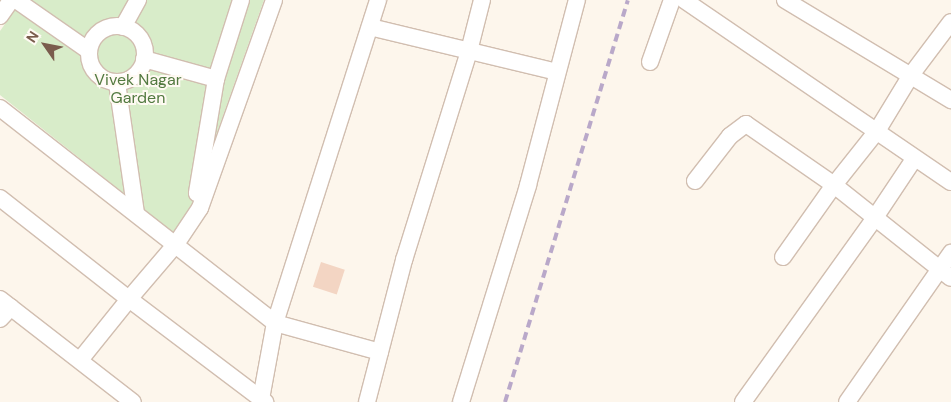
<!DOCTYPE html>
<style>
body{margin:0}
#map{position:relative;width:951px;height:402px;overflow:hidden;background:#fdf6ec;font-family:"DM Sans",sans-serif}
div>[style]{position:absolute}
.green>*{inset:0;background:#d8ecc9}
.building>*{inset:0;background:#f3d5c3;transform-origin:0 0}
.roads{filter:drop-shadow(1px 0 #d1beb0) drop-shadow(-1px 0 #d1beb0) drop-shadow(0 1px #d1beb0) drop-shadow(0 -1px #d1beb0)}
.minor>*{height:16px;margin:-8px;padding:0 8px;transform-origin:8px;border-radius:8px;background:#fff}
.minor>.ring{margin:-8px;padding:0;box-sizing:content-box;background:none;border:16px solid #fff;border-radius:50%}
.rail>*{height:4px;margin-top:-2px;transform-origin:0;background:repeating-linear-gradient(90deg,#b9a8c9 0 8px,transparent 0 13px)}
span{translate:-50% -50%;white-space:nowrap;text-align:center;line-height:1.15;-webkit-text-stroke:4px #fffaf3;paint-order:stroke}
.park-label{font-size:16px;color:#537a41}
.north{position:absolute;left:20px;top:20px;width:50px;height:50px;-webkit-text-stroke:4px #fffaf3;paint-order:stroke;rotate:303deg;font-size:14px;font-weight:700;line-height:20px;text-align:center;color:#7a5c4d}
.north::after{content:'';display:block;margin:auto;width:18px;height:22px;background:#7a5c4d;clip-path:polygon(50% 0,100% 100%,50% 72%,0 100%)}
</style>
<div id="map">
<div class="green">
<div style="clip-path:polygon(22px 0,264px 0,189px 212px,175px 234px,0 95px,0 31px)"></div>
</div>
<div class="building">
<div style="left:321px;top:262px;width:25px;height:26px;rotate:18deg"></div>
</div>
<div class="roads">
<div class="minor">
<div style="left:16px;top:0;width:89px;rotate:34.9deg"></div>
<div style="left:684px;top:0;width:323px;rotate:34.3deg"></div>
<div style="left:785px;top:0;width:194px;rotate:31.1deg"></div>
<div style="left:0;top:16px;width:19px;rotate:-55deg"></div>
<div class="ring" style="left:89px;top:26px;width:40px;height:40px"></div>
<div style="left:123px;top:27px;width:31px;rotate:-61deg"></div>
<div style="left:370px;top:27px;width:192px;rotate:13.5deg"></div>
<div style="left:144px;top:59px;width:75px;rotate:15.5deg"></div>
<div style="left:216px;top:79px;width:116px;rotate:99.5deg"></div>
<div style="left:650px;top:62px;width:66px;rotate:-70.5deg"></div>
<div style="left:216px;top:79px;width:83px;rotate:-72.4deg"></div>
<div style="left:117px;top:83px;width:131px;rotate:81.7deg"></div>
<div style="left:0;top:108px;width:349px;rotate:38deg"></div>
<div style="left:275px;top:323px;width:109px;rotate:15.4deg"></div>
<div style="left:695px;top:181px;width:57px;rotate:-52.1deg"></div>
<div style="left:730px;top:136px;width:20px;rotate:-37deg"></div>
<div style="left:746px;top:124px;width:107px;rotate:34.7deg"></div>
<div style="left:834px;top:185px;width:149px;rotate:38.5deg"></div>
<div style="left:0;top:198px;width:164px;rotate:38.1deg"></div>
<div style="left:129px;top:299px;width:72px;rotate:-49.5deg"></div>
<div style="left:176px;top:244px;width:43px;rotate:-56.3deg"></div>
<div style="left:200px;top:208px;width:221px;rotate:-70.4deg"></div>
<div style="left:783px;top:257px;width:88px;rotate:-54.7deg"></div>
<div style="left:834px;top:185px;width:69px;rotate:-51.5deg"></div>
<div style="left:877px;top:131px;width:66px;rotate:-58.7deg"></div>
<div style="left:911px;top:75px;width:66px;rotate:-53deg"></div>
<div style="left:0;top:299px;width:168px;rotate:37.8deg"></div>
<div style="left:0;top:319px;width:16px;rotate:-47deg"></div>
<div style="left:80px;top:360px;width:78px;rotate:-51.2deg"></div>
<div style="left:129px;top:299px;width:171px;rotate:37.1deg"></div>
<div style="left:261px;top:399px;width:77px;rotate:-79.6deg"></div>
<div style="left:275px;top:323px;width:339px;rotate:-72.3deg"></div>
<div style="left:367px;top:402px;width:147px;rotate:-75.4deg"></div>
<div style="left:404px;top:260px;width:219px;rotate:-72.7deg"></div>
<div style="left:469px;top:51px;width:53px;rotate:-75.7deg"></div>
<div style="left:461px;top:402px;width:227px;rotate:-72.8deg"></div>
<div style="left:528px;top:185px;width:191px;rotate:-75.2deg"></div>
<div style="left:743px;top:402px;width:225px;rotate:-54.4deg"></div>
<div style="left:874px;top:219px;width:72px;rotate:-56.3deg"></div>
<div style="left:847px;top:402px;width:182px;rotate:-55.1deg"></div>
</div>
</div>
<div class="rail">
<div style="left:505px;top:402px;width:420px;rotate:-73deg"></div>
</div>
<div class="park-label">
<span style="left:138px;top:89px">Vivek Nagar<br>Garden</span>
</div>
<div class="north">N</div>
</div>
